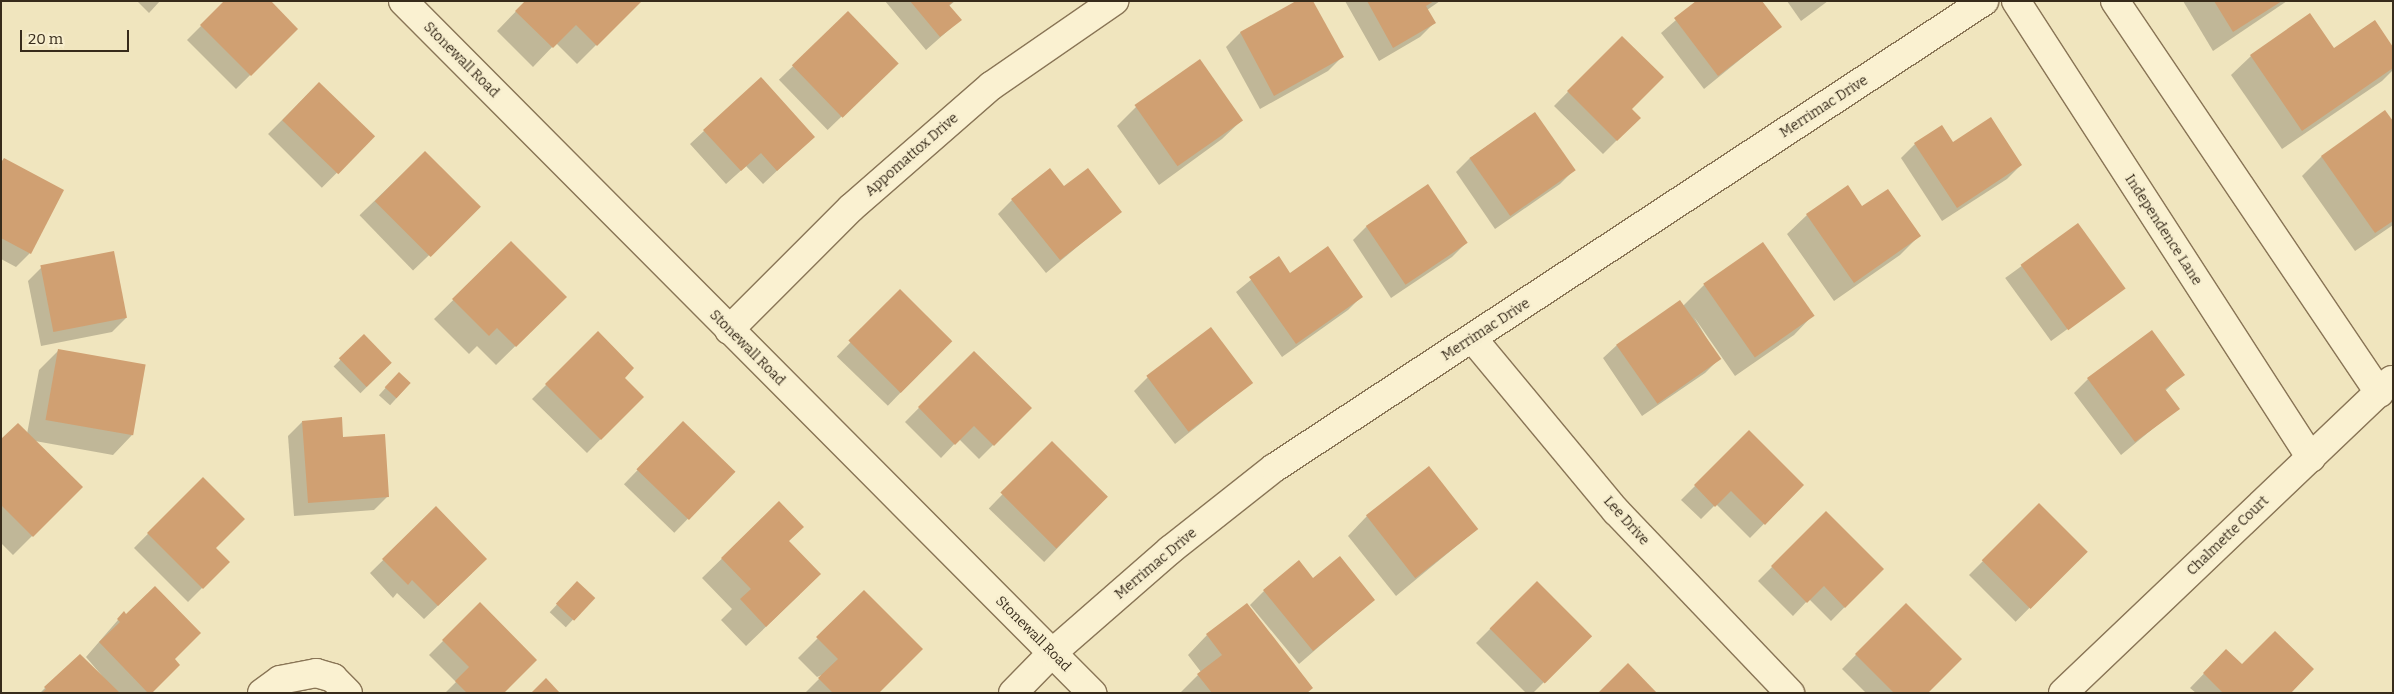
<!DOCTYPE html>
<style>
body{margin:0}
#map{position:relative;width:2394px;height:694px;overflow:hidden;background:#f0e5be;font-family:Bitter,serif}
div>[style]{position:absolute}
.shadow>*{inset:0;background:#0003;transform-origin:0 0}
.building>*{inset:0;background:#d0a072;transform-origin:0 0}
.roads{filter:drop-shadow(1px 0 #897556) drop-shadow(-1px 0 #897556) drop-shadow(0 1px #897556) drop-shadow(0 -1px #897556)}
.minor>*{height:28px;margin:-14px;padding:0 14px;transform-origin:14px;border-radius:14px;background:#faf1d1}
span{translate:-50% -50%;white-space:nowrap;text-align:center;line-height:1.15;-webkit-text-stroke:4px #f7eece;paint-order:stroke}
.street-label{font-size:14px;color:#372b1b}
.frame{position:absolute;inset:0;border:2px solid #372b1b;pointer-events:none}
.scale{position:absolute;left:20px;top:30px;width:109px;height:22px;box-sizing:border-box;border:2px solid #372b1b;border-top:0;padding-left:6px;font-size:15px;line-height:18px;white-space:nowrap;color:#372b1b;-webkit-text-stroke:4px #f7eece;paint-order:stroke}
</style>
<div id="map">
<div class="shadow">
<div style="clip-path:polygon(137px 1px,160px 1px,149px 13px)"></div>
<div style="clip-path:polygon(226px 1px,297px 29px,236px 89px,187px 40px)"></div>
<div style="clip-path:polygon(526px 1px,640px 1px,577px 64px,556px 43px,533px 67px,497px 31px)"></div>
<div style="clip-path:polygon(885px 1px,955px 1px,949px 6px,960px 20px,926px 50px)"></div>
<div style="clip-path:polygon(1299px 1px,1342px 57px,1328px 71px,1260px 109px,1226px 47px,1240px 33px)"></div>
<div style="clip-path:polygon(1345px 1px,1440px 1px,1427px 10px,1434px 23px,1420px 37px,1379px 61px)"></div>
<div style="clip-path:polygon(1698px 1px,1780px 27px,1704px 89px,1661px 33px)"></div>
<div style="clip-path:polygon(1787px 1px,1828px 1px,1801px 21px)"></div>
<div style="clip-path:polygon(2183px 1px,2287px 1px,2213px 51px)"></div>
<div style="left:848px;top:13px;width:70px;height:96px;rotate:46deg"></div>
<div style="clip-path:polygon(1622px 37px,1630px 109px,1639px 118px,1603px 154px,1554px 106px)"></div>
<div style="clip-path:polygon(2393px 49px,2393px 70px,2382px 81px,2282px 149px,2231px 75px,2251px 56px)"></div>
<div style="left:319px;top:83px;width:76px;height:72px;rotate:45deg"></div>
<div style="clip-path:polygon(1136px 107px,1242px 120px,1222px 139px,1159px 185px,1117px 126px)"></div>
<div style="clip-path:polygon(1535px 113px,1574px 170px,1560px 184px,1495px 229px,1456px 172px,1470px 158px)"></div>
<div style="clip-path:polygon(2393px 123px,2393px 225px,2355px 251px,2302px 176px,2321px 157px)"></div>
<div style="clip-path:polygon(704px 131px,799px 150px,763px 184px,746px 166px,726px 184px,690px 144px)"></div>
<div style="clip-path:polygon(1915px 144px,2021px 165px,2007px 179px,1942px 221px,1901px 158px)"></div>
<div style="left:425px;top:152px;width:77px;height:91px;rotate:46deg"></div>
<div style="clip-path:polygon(4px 159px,30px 253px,16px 267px,1px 259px,1px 162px)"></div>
<div style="clip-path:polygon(1847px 187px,1862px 208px,1919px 236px,1900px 255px,1834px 301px,1787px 234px,1807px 215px)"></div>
<div style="clip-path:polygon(1064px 188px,1120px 211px,1046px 273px,998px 214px,1012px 200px)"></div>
<div style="left:2078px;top:225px;width:78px;height:90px;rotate:54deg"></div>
<div style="clip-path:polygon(1366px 227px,1466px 243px,1452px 257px,1391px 298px,1353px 240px)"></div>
<div style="clip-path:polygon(511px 243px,565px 297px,496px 365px,477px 346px,469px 354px,434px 319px)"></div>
<div style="clip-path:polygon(1278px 258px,1290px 275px,1361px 297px,1348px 310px,1282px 357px,1236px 292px)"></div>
<div style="clip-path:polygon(42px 267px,126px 318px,112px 332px,41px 346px,28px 281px)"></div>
<div style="clip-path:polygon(1704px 285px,1813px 315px,1794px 335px,1735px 376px,1694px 317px,1719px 359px,1705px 373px,1642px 416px,1603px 358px,1617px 345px,1683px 306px)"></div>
<div style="left:900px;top:291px;width:71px;height:91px;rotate:44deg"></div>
<div style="clip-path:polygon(598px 333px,623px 378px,642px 397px,587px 453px,532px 399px)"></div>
<div style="left:364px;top:336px;width:38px;height:43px;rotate:45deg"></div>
<div style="clip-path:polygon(58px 351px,132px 435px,113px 455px,35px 441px,81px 487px,13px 555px,1px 543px,1px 441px,27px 434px,39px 370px)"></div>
<div style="clip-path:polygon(974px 352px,1030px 408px,979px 459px,959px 439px,941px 458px,905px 422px)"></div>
<div style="left:399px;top:373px;width:15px;height:30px;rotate:42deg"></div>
<div style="clip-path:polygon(2183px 374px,2165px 391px,2178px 408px,2121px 455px,2074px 393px,2088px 379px)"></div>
<div style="clip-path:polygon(1148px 377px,1251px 383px,1175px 444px,1134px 391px)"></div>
<div style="clip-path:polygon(302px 422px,388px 496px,374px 510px,294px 516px,288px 436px)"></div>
<div style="left:683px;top:423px;width:70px;height:85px;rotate:44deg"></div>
<div style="clip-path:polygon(1749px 432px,1802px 485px,1750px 538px,1716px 504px,1701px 519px,1681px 500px)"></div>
<div style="left:1052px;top:443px;width:77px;height:91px;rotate:44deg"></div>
<div style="clip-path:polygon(203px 478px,214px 548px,228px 562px,188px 602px,134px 548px)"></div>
<div style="clip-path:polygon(779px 503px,800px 594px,746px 646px,721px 620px,732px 609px,702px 578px)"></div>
<div style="left:2039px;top:505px;width:66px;height:99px;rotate:45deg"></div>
<div style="clip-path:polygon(436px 508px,472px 573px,424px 619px,397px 593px,393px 598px,370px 573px)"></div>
<div style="clip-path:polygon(1826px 513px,1882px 569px,1831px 621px,1809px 599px,1793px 616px,1758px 581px)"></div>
<div style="clip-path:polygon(1367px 516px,1477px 529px,1396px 596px,1348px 536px)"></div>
<div style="clip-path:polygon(1313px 580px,1374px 599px,1299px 664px,1250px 605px,1264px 591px)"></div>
<div style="clip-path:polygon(1537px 582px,1590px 636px,1533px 693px,1526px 693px,1476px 643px)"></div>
<div style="left:577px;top:583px;width:22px;height:40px;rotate:43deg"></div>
<div style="clip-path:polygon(864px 592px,877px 693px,805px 693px,824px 674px,817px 677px,798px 658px)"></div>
<div style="clip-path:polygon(480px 604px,502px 693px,445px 693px,456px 682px,429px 655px)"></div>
<div style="clip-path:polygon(1906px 604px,1926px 693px,1866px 693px,1842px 669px)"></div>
<div style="clip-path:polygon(124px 613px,173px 659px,151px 693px,40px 693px,45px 688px,109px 684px,86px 657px)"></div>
<div style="clip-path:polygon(1207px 635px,1307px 693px,1180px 693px,1201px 672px,1188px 655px)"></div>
<div style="clip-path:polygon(2226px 651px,2242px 666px,2289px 693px,2196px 693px,2190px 688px)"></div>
</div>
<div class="building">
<div style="clip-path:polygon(224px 1px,271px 1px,298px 29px,251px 76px,200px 25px)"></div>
<div style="clip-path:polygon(525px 1px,642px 1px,597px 46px,576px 25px,553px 48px,515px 11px)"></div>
<div style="clip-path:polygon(910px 1px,954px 1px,949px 5px,962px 20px,940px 37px)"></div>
<div style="clip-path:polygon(1296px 1px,1313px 1px,1344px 57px,1274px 96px,1240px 32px)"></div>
<div style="clip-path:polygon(1367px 1px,1434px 1px,1426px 6px,1436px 23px,1393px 48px)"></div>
<div style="clip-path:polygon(1696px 1px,1762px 1px,1782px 27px,1718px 76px,1674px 18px)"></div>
<div style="clip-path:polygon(2214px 1px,2282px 1px,2233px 32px)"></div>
<div style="left:848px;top:11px;width:73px;height:78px;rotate:46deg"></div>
<div style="clip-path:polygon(2310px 13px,2334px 48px,2375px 20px,2393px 47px,2393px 68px,2302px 131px,2250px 55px)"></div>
<div style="clip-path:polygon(1622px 36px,1664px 77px,1632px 109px,1641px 118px,1617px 141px,1567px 91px)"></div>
<div style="left:1200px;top:59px;width:75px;height:80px;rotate:55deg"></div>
<div style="clip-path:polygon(761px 77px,815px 137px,777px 171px,761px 153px,741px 171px,703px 130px)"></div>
<div style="left:319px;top:82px;width:78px;height:53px;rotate:44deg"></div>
<div style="clip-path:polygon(2385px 110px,2393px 121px,2393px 221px,2375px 233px,2321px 156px)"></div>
<div style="left:1535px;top:112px;width:71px;height:80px;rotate:55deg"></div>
<div style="clip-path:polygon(1991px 117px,2022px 165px,1957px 208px,1914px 143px,1942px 125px,1953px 142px)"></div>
<div style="left:425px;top:151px;width:79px;height:71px;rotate:45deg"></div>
<div style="clip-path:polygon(4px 158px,64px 190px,31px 254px,1px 238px,1px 163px)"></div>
<div style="clip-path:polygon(1050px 168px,1064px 186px,1088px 168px,1122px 212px,1060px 260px,1011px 199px)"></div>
<div style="left:1428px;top:184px;width:71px;height:75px;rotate:56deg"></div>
<div style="clip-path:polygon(1848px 185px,1862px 206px,1888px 189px,1921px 236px,1854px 283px,1806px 214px)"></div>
<div style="left:2078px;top:223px;width:81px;height:71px;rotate:54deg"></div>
<div style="clip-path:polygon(511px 241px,567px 297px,516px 347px,497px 328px,489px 336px,452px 299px)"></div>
<div style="left:1763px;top:242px;width:90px;height:73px;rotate:55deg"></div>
<div style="clip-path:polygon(1328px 246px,1363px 297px,1296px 344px,1249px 277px,1279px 256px,1290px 273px)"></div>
<div style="left:114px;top:251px;width:68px;height:75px;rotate:79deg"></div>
<div style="left:900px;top:289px;width:74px;height:73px;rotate:45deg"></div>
<div style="left:1680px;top:300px;width:72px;height:78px;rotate:55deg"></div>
<div style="left:1211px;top:327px;width:70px;height:81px;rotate:53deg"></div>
<div style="clip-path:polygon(2152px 330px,2185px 375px,2165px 389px,2180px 409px,2135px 442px,2087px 378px)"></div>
<div style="clip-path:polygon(598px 331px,634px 368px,625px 378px,644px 397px,601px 440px,545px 384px)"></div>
<div style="left:364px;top:334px;width:40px;height:35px;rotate:46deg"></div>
<div style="left:58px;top:349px;width:89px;height:72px;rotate:10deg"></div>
<div style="clip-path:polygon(974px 351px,1032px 408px,994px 446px,974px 426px,955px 445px,918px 407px)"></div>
<div style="left:399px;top:372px;width:16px;height:21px;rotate:43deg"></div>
<div style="clip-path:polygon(342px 417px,343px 437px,385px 434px,389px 497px,308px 503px,302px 421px)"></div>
<div style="left:683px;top:421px;width:73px;height:67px;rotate:44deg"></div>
<div style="clip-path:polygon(18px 423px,83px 487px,33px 537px,1px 505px,1px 439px)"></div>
<div style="clip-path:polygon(1749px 430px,1804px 485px,1765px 525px,1731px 491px,1715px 507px,1694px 485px)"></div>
<div style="left:1052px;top:441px;width:79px;height:73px;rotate:45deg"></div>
<div style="left:1429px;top:466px;width:80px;height:80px;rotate:52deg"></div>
<div style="clip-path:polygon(203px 477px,245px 519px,216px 548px,230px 562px,203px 589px,147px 533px)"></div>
<div style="clip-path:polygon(779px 501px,804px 527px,789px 541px,821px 574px,766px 627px,740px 599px,751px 589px,721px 558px)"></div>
<div style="left:2039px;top:503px;width:69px;height:81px;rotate:45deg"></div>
<div style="clip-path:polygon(436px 506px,487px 559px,438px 606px,412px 580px,408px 585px,382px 559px)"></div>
<div style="clip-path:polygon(1826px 511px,1884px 569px,1845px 608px,1824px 586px,1807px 603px,1771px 566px)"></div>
<div style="clip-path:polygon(1340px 556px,1375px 600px,1313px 651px,1263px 590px,1299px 560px,1313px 578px)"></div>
<div style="left:577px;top:581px;width:25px;height:31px;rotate:43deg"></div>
<div style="left:1537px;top:581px;width:78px;height:67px;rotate:45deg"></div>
<div style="clip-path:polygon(155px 586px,201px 633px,175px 659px,180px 665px,152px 693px,148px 693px,99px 642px,120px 622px,117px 619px,124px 611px,126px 614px)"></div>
<div style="clip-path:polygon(864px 590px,923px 649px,879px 693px,833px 693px,818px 678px,838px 659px,816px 637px)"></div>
<div style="clip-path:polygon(480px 602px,537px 660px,504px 693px,467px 693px,455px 681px,469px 667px,442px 640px)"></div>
<div style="clip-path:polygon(1247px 603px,1313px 688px,1307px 693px,1212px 693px,1197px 674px,1222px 655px,1206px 634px)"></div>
<div style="clip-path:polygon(1906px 603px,1962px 659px,1928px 693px,1894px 693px,1855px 654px)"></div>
<div style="clip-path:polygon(2275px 631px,2314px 669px,2291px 693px,2223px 693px,2203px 673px,2226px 649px,2242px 664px)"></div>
<div style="clip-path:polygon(80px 654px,120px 693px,42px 693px,46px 689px,44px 687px)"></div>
<div style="clip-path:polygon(1628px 663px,1657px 693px,1598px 693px)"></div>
<div style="clip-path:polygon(546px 678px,560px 693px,531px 693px)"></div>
</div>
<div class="roads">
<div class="minor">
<div style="left:403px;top:1px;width:977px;rotate:45.12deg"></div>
<div style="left:2016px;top:1px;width:544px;rotate:57.16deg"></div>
<div style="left:2115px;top:1px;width:473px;rotate:56deg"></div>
<div style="left:729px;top:330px;width:173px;rotate:-45deg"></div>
<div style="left:851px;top:208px;width:186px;rotate:-41.1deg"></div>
<div style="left:991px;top:86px;width:150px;rotate:-34.6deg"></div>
<div style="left:1473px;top:339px;width:224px;rotate:50.3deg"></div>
<div style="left:1616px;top:511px;width:252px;rotate:46.3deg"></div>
<div style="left:262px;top:693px;width:22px;rotate:-36deg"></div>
<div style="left:280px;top:680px;width:37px;rotate:-11deg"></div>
<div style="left:316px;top:673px;width:18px;rotate:16deg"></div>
<div style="left:333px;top:678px;width:21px;rotate:45deg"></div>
<div style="left:1013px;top:693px;width:56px;rotate:-45.7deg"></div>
<div style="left:1052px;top:653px;width:157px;rotate:-41.1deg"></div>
<div style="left:1170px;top:550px;width:132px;rotate:-38.3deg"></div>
<div style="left:1274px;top:468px;width:850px;rotate:-33.33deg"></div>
<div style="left:2063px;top:693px;width:454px;rotate:-43.6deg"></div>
</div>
</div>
<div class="street-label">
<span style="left:461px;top:60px;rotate:45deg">Stonewall Road</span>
<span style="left:1824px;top:107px;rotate:-33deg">Merrimac Drive</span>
<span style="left:912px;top:155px;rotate:-41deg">Appomattox Drive</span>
<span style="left:2163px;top:230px;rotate:57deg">Independence Lane</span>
<span style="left:1486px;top:330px;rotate:-33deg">Merrimac Drive</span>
<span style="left:747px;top:348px;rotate:45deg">Stonewall Road</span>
<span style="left:1626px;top:521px;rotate:48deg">Lee Drive</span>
<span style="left:2228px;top:536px;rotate:-44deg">Chalmette Court</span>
<span style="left:1156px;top:564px;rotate:-40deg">Merrimac Drive</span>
<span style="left:1033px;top:634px;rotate:45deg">Stonewall Road</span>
</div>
<div class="frame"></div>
<div class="scale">20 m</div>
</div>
